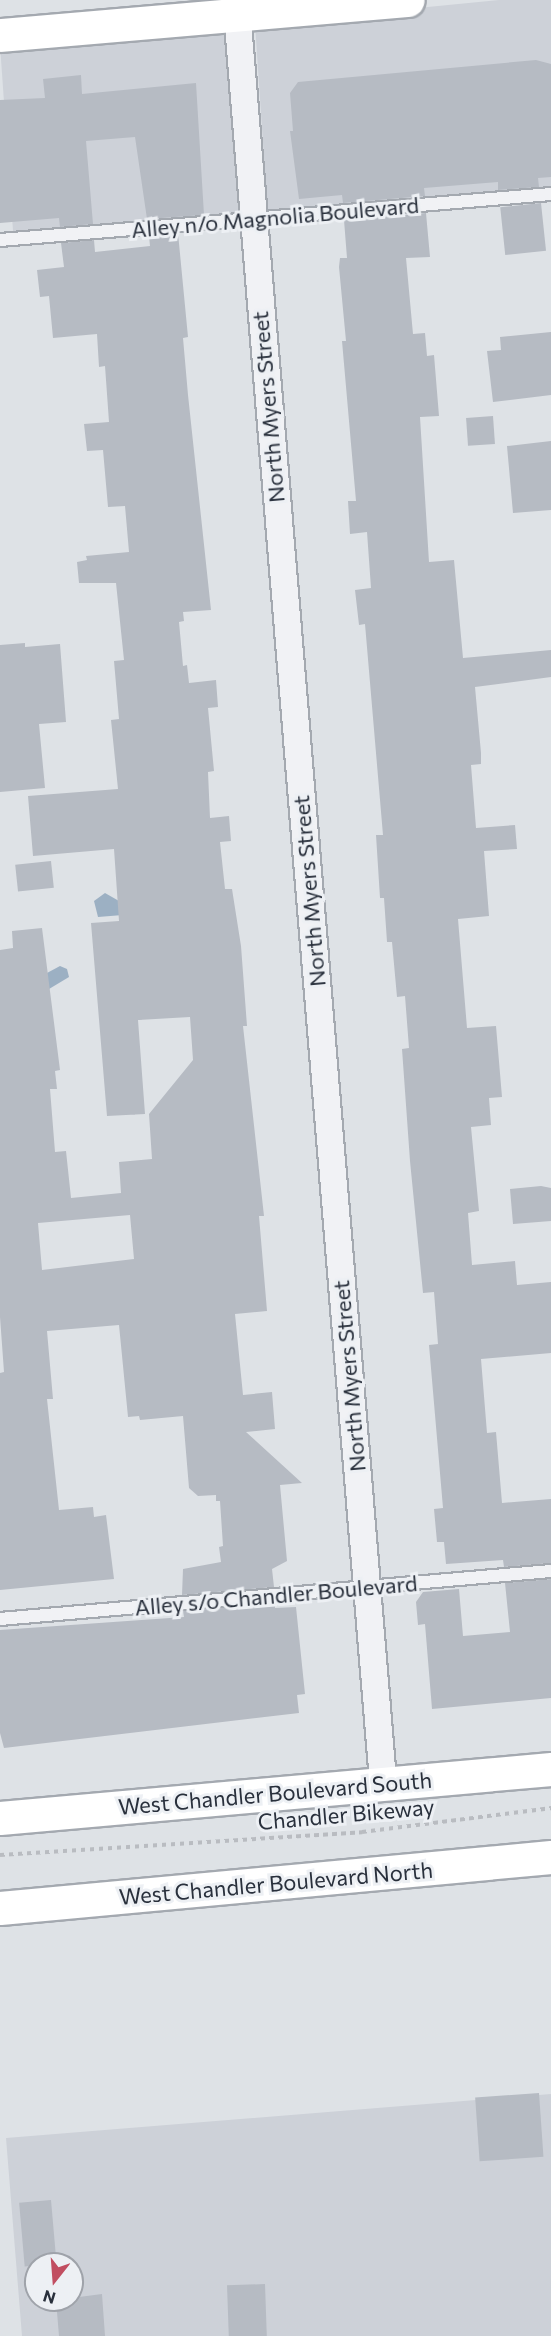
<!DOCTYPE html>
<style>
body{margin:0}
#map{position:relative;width:551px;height:2336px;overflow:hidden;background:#dee2e6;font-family:Commissioner,sans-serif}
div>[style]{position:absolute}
.built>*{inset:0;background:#cdd1d8;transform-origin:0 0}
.water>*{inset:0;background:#9cb0c3}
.building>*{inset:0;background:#b6bbc3;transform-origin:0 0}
.path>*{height:4px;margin-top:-2px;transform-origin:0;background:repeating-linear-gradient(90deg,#b9bcc1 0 4.5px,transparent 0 9px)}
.roads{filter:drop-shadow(2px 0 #a4a9b0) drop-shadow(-2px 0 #a4a9b0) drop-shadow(0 2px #a4a9b0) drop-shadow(0 -2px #a4a9b0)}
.lane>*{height:12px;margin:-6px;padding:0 6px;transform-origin:6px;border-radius:6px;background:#f1f2f5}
.street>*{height:26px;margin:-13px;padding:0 13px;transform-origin:13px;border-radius:13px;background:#f1f2f5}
.secondary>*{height:33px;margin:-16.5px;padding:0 16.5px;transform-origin:16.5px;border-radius:16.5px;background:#fff}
span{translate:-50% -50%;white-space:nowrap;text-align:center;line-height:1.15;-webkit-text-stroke:6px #edf0f4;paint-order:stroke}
.street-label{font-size:22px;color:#29303c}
.north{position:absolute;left:24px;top:2252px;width:60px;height:60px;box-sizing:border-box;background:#edf0f4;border:2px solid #9fa3aa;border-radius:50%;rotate:197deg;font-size:16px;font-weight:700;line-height:24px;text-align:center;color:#29303c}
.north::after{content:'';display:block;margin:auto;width:21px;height:27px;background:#c14e61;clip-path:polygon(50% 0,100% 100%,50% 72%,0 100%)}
</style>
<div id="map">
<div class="built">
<div style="clip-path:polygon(499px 0,551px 0,551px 193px,268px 218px,255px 24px)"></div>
<div style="left:243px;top:22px;width:197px;height:244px;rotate:86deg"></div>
<div style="clip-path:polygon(evenodd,551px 2094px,551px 2336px,22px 2336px,6px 2138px,551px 2094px,36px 2264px,72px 2264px,72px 2300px,36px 2300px,36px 2264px)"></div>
</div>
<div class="water">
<div style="clip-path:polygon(105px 893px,119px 901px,135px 914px,98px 917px,94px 901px)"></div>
<div style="clip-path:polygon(60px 966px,67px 969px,69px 977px,44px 992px,47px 973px)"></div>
</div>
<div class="building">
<div style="clip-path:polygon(536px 60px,551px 64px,551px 177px,538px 178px,539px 187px,498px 190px,498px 182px,424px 188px,425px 196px,343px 203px,342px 195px,299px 199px,290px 131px,293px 131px,290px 93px,298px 82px)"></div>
<div style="clip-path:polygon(81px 75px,82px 94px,196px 83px,204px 215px,147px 219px,135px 137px,86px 141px,93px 224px,60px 227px,59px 218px,0 223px,0 100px,45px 98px,43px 79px)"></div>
<div style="left:541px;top:203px;width:48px;height:41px;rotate:84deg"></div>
<div style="clip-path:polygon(426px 213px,430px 257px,406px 258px,413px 334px,425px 333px,427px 356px,434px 355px,439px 416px,420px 417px,429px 562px,454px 560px,463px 658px,551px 650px,551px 677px,475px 687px,481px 753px,481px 764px,471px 765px,476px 828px,515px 825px,517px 849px,484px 851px,489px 916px,458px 919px,467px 1028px,496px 1026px,502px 1097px,489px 1098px,491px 1125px,471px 1127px,479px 1211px,468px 1213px,472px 1265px,515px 1261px,517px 1285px,551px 1282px,551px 1353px,481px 1359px,487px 1433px,496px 1432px,502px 1503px,551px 1499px,551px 1563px,504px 1567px,503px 1560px,446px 1564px,444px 1542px,437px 1542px,434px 1509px,443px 1508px,429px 1345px,438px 1344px,434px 1292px,423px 1293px,410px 1161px,402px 1049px,409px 1048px,405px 996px,397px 997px,392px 942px,387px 942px,384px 898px,380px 898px,376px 835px,383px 835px,365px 624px,359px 625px,355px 590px,371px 588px,367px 532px,350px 534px,348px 501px,356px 501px,342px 341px,346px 341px,339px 267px,340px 258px,347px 258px,344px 220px)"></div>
<div style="clip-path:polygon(evenodd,178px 233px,188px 337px,183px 338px,188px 395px,211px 610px,183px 612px,184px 621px,179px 622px,183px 666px,187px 665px,189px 683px,216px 680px,218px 707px,208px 708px,214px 771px,208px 772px,210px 818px,229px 816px,231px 841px,220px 842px,225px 889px,232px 889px,241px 946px,247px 1026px,243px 1026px,264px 1216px,259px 1216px,267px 1311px,235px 1314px,243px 1395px,272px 1392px,275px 1429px,246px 1432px,302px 1483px,280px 1485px,287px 1561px,272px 1569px,274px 1587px,182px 1595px,183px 1569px,221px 1562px,219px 1547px,223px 1546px,220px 1501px,216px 1501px,216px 1495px,198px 1496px,189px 1488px,183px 1416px,140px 1420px,139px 1416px,128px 1417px,119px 1325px,47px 1331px,53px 1399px,47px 1399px,59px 1510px,93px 1507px,94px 1517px,106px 1515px,114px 1579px,0 1590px,0 1373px,4px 1372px,0 1317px,0 950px,13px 948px,12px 931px,42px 928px,60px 1070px,55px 1071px,57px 1089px,50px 1089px,55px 1152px,66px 1151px,71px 1198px,121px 1193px,119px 1162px,152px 1159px,149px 1114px,193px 1060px,190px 1017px,138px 1020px,145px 1114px,107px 1116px,91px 923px,119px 921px,114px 849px,33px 856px,28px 796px,118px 789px,111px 720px,119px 719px,114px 661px,124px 660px,116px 583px,79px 583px,77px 562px,87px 560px,86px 556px,129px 552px,125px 506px,108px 507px,103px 450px,87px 451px,84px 424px,109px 422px,105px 366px,99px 367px,97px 334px,53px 338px,49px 296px,40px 297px,37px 270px,64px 267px,61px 243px,94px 240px,95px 252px,150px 246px,149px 236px,178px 233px,130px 1215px,134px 1259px,42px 1270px,38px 1223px,130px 1215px)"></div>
<div style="clip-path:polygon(551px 332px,551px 395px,493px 402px,487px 351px,501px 350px,500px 337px)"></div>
<div style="left:493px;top:416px;width:28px;height:27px;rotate:86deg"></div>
<div style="clip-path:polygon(551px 441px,551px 510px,513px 513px,507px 446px)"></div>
<div style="clip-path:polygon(25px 643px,25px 647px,60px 644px,66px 722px,39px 724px,45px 788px,0 792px,0 645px)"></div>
<div style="left:51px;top:861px;width:27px;height:36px;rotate:84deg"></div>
<div style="clip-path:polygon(541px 1186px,551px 1188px,551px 1221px,513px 1224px,510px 1189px)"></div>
<div style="clip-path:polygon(551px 1579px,551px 1698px,432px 1709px,425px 1624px,418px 1625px,416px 1602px,423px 1592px,459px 1589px,463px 1636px,510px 1632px,505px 1583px)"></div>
<div style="clip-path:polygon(275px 1603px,275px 1608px,296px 1607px,305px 1694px,297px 1695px,299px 1713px,4px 1748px,0 1733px,0 1630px,184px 1617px,183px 1611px)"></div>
<div style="left:539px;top:2093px;width:64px;height:64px;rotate:86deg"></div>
<div style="left:51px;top:2200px;width:64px;height:32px;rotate:85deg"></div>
<div style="left:265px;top:2284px;width:52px;height:38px;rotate:88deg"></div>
<div style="clip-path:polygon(102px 2294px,105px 2336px,59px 2336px,56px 2300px)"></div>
</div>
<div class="path">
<div style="left:0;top:1855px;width:363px;rotate:-3.6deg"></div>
<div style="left:362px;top:1832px;width:191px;rotate:-7.2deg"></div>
</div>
<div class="roads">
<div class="lane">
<div style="left:0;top:240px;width:553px;rotate:-4.77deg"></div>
<div style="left:0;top:1619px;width:553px;rotate:-4.98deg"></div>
</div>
<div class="street">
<div style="left:236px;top:0;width:1788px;rotate:85.28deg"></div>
</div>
<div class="secondary">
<div style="left:0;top:35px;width:409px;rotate:-4.9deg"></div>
<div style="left:0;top:1818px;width:553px;rotate:-5.08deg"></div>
<div style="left:0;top:1908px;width:553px;rotate:-5.29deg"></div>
</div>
</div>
<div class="street-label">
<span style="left:275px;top:217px;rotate:-5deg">Alley n/o Magnolia Boulevard</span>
<span style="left:268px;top:407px;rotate:-95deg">North Myers Street</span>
<span style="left:309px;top:891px;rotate:-95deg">North Myers Street</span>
<span style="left:349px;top:1376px;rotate:-95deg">North Myers Street</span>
<span style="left:276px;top:1595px;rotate:-5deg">Alley s/o Chandler Boulevard</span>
<span style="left:275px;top:1793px;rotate:-5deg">West Chandler Boulevard South</span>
<span style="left:346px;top:1814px;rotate:-5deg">Chandler Bikeway</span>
<span style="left:276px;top:1883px;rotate:-5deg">West Chandler Boulevard North</span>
</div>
<div class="north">N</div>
</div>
